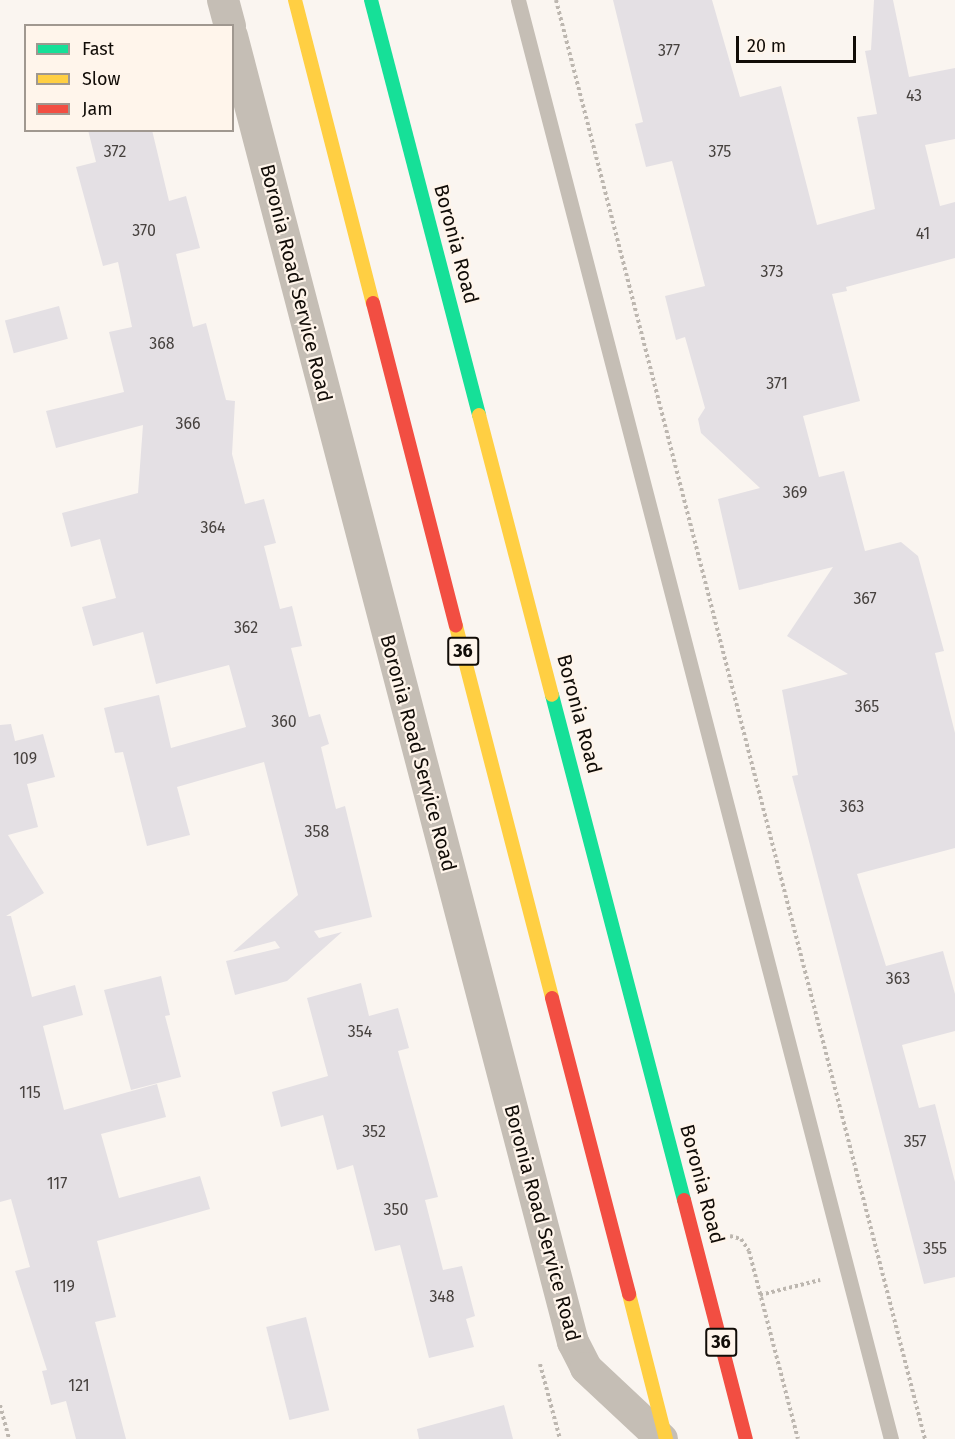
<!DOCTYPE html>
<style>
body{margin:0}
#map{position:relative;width:955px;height:1439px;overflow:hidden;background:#faf5f0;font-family:"Fira Sans",sans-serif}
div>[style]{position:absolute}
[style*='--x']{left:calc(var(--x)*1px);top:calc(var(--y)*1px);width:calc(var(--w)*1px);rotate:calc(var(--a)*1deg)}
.building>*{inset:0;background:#e4e0e4;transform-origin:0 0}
.path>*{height:4px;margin-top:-2px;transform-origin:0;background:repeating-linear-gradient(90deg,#bdb7b0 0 3px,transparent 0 6px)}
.lane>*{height:15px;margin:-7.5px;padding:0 7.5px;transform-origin:7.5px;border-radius:7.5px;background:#c5beb5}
.street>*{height:32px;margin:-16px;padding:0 16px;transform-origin:16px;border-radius:16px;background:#c5beb5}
.fast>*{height:14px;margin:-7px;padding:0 7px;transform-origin:7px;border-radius:7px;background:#16e098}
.slow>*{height:14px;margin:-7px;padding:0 7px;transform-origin:7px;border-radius:7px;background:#ffcf43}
.jam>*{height:14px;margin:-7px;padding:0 7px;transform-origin:7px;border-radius:7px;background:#f24e42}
span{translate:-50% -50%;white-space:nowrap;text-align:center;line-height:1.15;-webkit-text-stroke:4.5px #fff5eb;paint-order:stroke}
.number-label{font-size:16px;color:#47423f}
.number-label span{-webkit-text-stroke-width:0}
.shield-label span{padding:2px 4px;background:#fff5eb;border:2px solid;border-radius:4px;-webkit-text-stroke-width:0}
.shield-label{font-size:18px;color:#110c07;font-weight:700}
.street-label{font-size:20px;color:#110c07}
.legend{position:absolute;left:24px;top:24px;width:210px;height:108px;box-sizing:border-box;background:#fff5eb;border:2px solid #a09890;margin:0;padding:8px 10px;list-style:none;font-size:18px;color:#110c07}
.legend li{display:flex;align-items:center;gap:12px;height:30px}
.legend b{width:30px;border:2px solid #a09890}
.scale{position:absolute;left:736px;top:36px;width:120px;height:27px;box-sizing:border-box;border:3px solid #110c07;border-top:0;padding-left:8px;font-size:18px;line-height:21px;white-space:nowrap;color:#110c07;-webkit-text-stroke:4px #fff5eb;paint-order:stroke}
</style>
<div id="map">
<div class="building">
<i style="clip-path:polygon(613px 0,712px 0,740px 97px,781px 86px,817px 225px,875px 209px,857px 117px,877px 114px,865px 51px,871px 50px,874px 0,893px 0,909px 77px,955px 68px,955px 139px,925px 145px,940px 206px,955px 202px,955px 258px,846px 287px,847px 291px,832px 294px,860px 401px,803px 416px,819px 477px,844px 471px,865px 551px,901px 542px,918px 556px,944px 651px,935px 653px,955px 733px,955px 848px,857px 874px,886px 966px,943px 951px,955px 994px,955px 1031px,902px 1045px,919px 1108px,935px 1104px,955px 1182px,955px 1277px,924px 1284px,792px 776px,798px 775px,782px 690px,848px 674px,787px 636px,833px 567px,739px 590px,718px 499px,760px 488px,701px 433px,698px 419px,705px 408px,685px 337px,676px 340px,665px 296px,705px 286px,672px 161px,646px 167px,635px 124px,643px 122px)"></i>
<i style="clip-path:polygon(88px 130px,152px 130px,169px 201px,186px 196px,200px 248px,176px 254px,193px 327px,206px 323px,226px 400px,235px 401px,232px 454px,245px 504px,264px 499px,276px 543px,264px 546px,280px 609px,292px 606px,302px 646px,291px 648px,309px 717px,320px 714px,329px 744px,321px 747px,336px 809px,345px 806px,372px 917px,314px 931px,319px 938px,342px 932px,287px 981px,235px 995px,226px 961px,280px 948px,275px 941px,233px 952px,298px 895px,264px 762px,177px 787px,190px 835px,147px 846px,123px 752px,115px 753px,104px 708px,159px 695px,171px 748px,246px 727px,229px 665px,156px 684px,143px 632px,93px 646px,82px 607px,116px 598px,100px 539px,71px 547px,62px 513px,138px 493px,143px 425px,56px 448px,46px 411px,124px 392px,109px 332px,132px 327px,118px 262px,103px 266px,76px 167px,96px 162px)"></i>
<i style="left:59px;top:306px;width:34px;height:56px;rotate:75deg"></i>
<i style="clip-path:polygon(11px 724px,15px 741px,43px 734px,55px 777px,27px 784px,38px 827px,8px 835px,44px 893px,6px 916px,11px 916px,32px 997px,75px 985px,83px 1015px,43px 1026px,64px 1110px,157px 1084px,166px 1117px,101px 1134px,119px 1198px,200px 1176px,210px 1209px,97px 1241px,116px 1317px,95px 1322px,126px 1439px,76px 1439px,66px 1401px,51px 1405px,42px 1371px,47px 1370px,15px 1271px,30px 1267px,11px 1199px,0 1202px,0 725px)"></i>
<i style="clip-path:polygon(161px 976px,170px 1015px,165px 1016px,181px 1077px,131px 1090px,104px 990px)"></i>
<i style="clip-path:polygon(361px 983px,369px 1016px,398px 1008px,409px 1048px,398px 1051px,438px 1197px,425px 1200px,443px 1270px,462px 1266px,475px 1316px,466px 1319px,474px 1347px,429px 1358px,400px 1245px,375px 1251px,353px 1165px,337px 1170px,323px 1115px,281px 1127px,272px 1092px,328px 1076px,307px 998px)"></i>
<i style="left:306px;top:1317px;width:96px;height:41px;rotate:76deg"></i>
<i style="clip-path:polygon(504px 1405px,513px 1439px,419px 1439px,417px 1429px)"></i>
</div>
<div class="path">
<i style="--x:556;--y:0;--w:1486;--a:75.62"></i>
<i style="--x:730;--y:1236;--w:11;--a:15"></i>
<i style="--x:741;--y:1239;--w:14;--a:56"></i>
<i style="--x:749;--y:1251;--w:194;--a:75.4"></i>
<i style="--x:760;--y:1295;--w:62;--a:-14"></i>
<i style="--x:540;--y:1364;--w:78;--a:75.1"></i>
<i style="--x:0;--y:1405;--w:35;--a:75"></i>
</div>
<div class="lane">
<i style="--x:518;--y:0;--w:1487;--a:75.47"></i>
</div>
<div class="street">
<i style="--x:223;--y:0;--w:27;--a:75"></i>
<i style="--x:232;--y:36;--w:1350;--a:75.37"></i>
<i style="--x:573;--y:1342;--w:29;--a:63"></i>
<i style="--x:586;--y:1368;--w:104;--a:43.1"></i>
</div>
<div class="fast">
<i style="--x:371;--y:0;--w:429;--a:75.4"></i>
<i style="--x:552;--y:695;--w:522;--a:75.35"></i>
</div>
<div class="slow">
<i style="--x:295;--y:0;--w:313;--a:75.6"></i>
<i style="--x:479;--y:415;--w:289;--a:75.4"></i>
<i style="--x:456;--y:626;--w:384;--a:75.5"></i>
<i style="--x:629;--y:1294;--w:150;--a:75.7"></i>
</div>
<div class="jam">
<i style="--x:373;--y:303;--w:333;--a:75.6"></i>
<i style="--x:552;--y:998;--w:306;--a:75.4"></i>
<i style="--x:684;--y:1200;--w:247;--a:75.5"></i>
</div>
<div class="number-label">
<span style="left:669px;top:51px">377</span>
<span style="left:914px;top:96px">43</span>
<span style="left:115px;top:152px">372</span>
<span style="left:720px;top:152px">375</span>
<span style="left:144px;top:231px">370</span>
<span style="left:923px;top:234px">41</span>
<span style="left:772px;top:272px">373</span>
<span style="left:162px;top:344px">368</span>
<span style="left:777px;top:384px">371</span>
<span style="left:188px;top:424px">366</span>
<span style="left:795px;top:493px">369</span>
<span style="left:213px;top:528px">364</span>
<span style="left:865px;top:599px">367</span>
<span style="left:246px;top:628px">362</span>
<span style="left:867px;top:707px">365</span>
<span style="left:284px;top:722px">360</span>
<span style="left:25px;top:759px">109</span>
<span style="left:852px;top:807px">363</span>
<span style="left:317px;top:832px">358</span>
<span style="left:898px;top:979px">363</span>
<span style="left:360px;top:1032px">354</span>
<span style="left:30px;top:1093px">115</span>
<span style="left:374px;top:1132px">352</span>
<span style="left:915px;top:1142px">357</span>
<span style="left:57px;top:1184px">117</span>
<span style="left:396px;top:1210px">350</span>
<span style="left:935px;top:1249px">355</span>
<span style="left:64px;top:1287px">119</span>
<span style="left:442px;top:1297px">348</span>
<span style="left:79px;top:1386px">121</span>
</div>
<div class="shield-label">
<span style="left:463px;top:651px">36</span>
<span style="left:721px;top:1342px">36</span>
</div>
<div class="street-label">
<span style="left:456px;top:244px;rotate:75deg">Boronia Road</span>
<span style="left:296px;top:283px;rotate:76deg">Boronia Road Service Road</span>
<span style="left:579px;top:714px;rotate:75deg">Boronia Road</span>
<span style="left:418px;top:753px;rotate:75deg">Boronia Road Service Road</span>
<span style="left:702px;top:1184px;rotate:75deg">Boronia Road</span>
<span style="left:542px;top:1223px;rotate:75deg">Boronia Road Service Road</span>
</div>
<ul class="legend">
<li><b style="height:8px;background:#16e098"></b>Fast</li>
<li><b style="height:8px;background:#ffcf43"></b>Slow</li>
<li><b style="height:8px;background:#f24e42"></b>Jam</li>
</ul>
<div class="scale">20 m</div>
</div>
